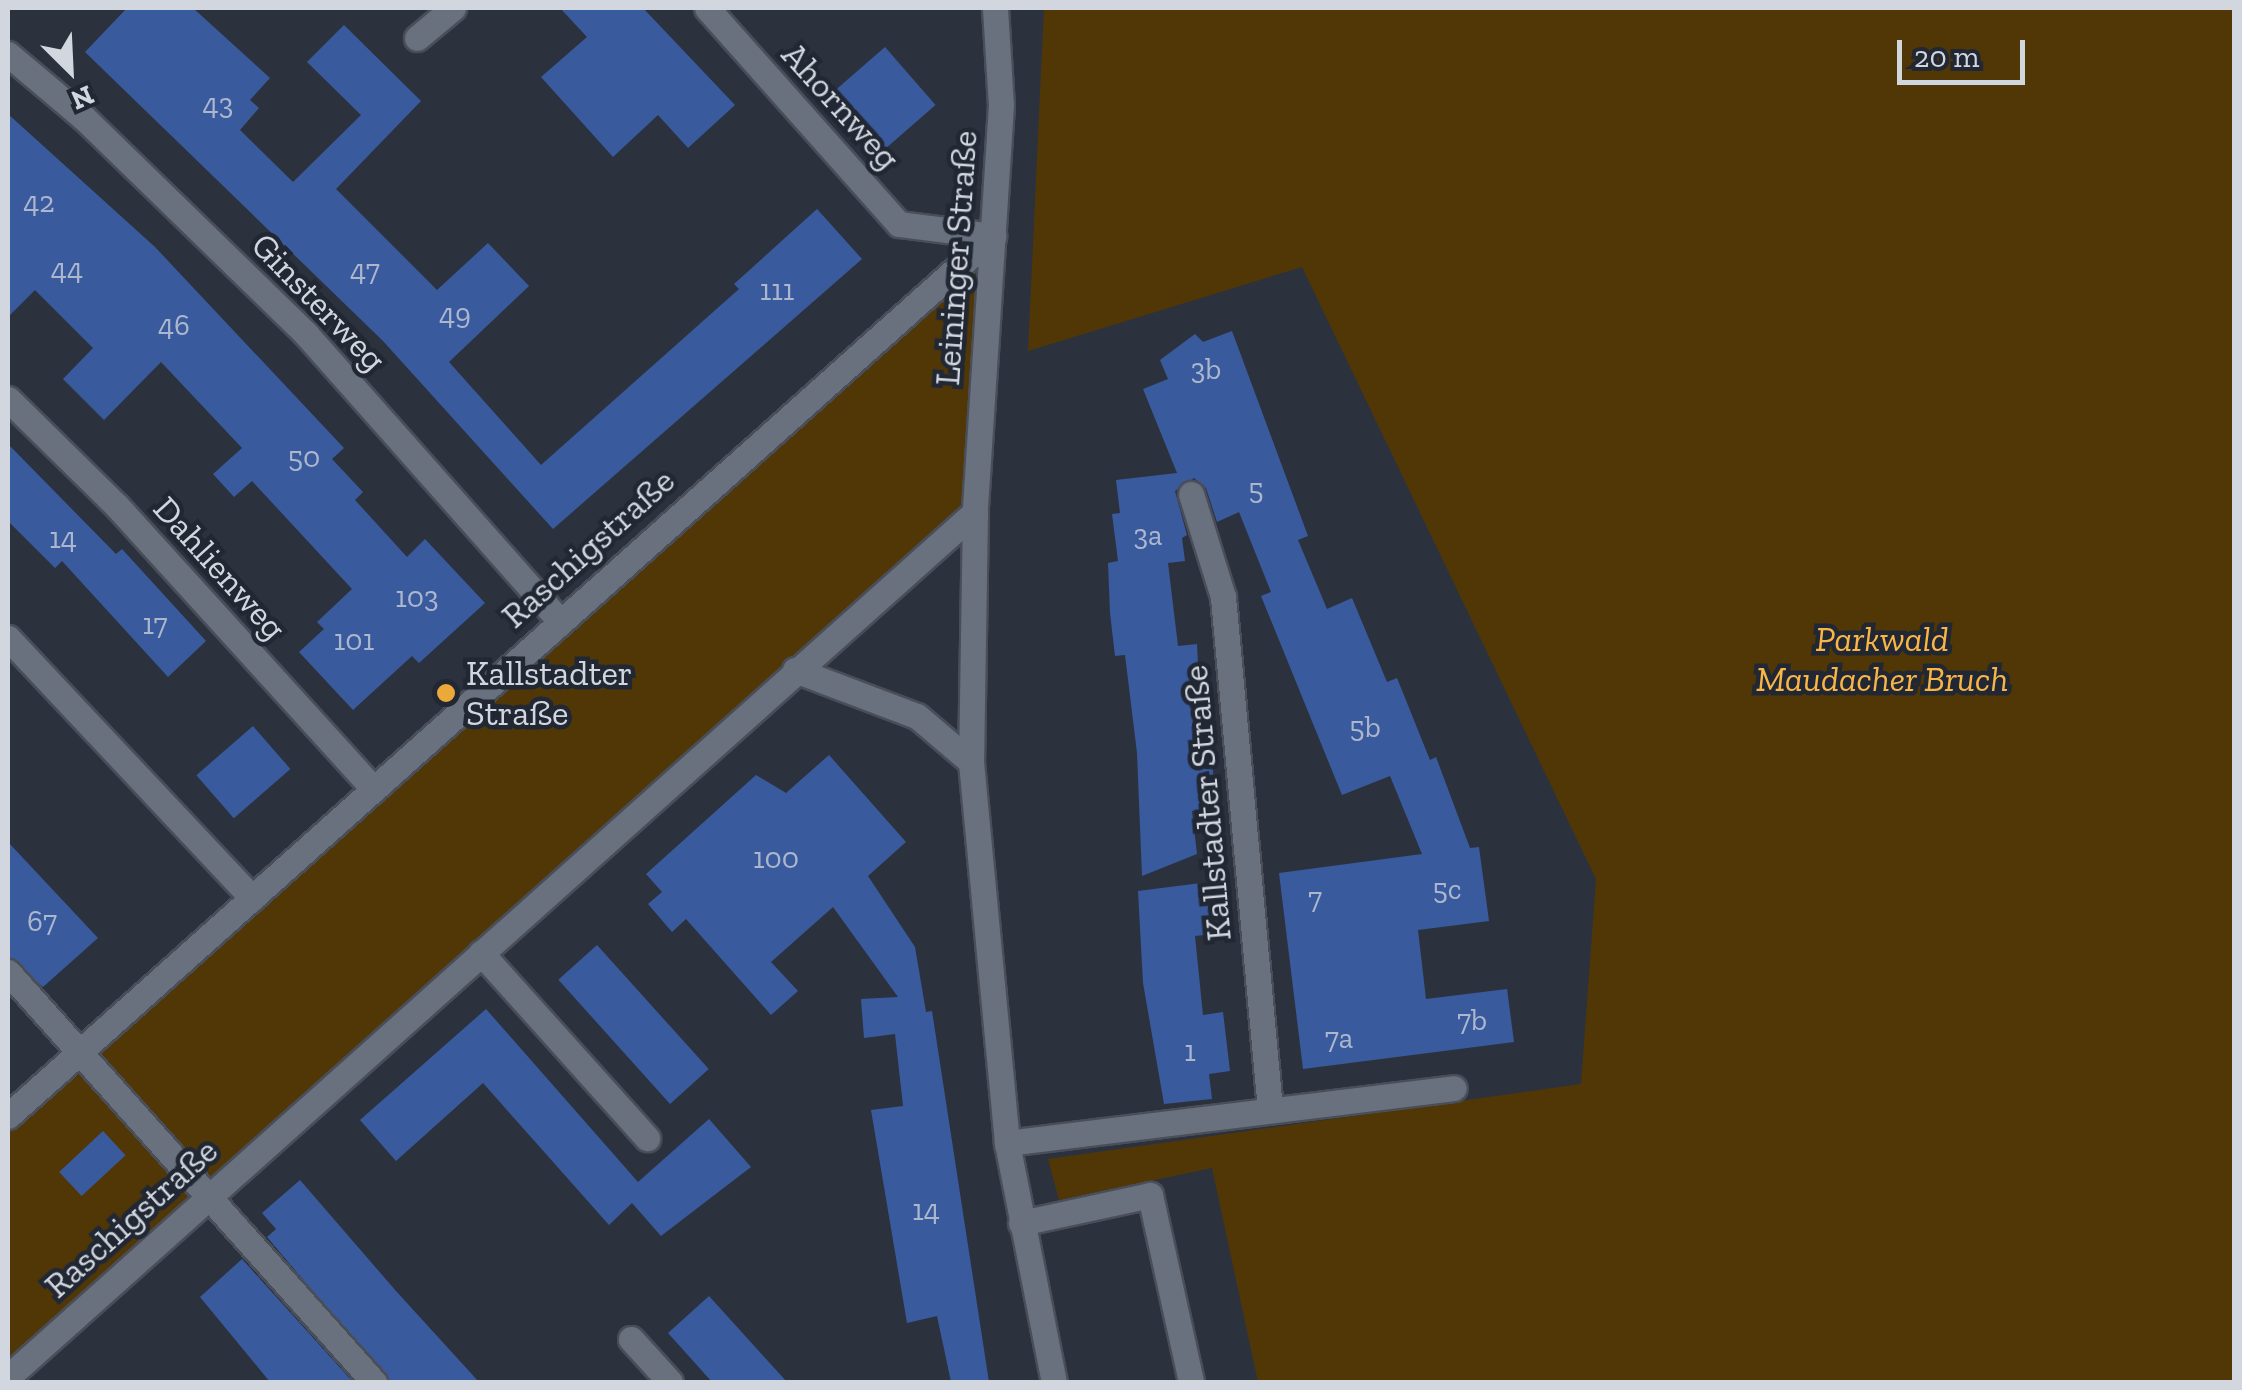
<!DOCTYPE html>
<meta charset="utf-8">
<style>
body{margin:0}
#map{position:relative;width:2242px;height:1390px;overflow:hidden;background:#2b323e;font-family:"Zilla Slab",serif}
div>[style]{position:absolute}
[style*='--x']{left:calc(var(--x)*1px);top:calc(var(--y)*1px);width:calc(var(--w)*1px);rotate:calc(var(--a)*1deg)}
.green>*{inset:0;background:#513706}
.building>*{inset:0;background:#3a5a9e;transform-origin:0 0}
.roads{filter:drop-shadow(2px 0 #494e59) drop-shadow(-2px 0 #494e59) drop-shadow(0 2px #494e59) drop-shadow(0 -2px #494e59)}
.minor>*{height:25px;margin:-12.5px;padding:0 12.5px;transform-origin:12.5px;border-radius:12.5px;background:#69717f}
.dots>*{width:28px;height:28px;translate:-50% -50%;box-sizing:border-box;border:5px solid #212834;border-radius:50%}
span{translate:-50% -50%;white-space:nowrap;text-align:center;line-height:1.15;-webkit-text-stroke:9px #212834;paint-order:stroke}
.number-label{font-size:30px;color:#acb7ce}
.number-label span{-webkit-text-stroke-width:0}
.street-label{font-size:35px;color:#d2d6de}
.park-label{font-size:35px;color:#f9b646;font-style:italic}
.poi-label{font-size:35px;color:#d2d6de}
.left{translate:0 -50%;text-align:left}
.frame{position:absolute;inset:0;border:10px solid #d2d6de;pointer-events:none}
.north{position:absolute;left:20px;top:20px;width:100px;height:100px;-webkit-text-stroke:8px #212834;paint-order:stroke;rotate:156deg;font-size:28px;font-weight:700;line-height:40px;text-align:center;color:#d2d6de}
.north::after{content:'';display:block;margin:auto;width:35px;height:45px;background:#d2d6de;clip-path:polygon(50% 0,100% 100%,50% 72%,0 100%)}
.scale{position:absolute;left:1897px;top:40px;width:128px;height:45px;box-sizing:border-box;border:5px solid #d2d6de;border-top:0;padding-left:12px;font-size:30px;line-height:35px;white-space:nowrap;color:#d2d6de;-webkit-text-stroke:8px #212834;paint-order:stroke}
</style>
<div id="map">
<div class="green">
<i style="clip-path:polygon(1044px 8px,2234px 8px,2234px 1382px,1258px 1382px,1212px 1168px,1059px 1200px,1048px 1159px,1581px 1084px,1596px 879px,1302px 267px,1028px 351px)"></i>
<i style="clip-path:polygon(993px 236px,975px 512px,8px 1377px,8px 1116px)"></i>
</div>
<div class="building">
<i style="clip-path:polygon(127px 8px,193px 8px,270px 78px,250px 100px,259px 108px,240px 130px,293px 182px,361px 115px,307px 62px,344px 25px,421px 101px,336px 189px,437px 290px,488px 243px,529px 286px,449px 362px,541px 465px,739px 289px,734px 284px,817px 209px,862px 259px,553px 529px,383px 341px,85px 52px)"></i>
<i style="clip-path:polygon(560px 8px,643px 8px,735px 105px,688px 148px,658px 115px,613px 157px,541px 77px,587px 37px)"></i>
<i style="left:885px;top:47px;width:77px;height:75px;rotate:49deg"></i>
<i style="clip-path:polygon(8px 114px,155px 247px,344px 448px,332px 459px,363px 492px,355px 500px,407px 557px,425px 539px,485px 603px,419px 663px,412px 656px,353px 710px,299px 652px,324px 629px,317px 622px,352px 589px,252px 481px,234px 497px,213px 474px,242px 448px,161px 362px,104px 420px,63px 379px,93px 348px,35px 290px,8px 317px)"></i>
<i style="clip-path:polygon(1232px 331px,1308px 536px,1298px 540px,1327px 609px,1352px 598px,1387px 682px,1397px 678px,1430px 760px,1436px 757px,1470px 848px,1479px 847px,1489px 921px,1418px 930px,1426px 999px,1507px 989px,1514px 1042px,1303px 1069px,1279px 873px,1422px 854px,1390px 776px,1342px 795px,1261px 596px,1271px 592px,1239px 512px,1217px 522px,1206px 488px,1194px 478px,1175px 491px,1187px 535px,1182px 538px,1185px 561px,1168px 563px,1178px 646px,1197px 644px,1203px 764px,1212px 763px,1217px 808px,1192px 811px,1197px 854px,1142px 876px,1137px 753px,1125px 655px,1115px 656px,1110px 613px,1108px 563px,1118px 561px,1112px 514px,1120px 513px,1116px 480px,1177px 473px,1143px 389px,1168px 379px,1160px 360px,1195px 334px,1203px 342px)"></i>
<i style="clip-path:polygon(8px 444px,116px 554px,122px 549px,206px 641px,168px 677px,62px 561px,55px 568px,8px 521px)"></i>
<i style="left:253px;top:726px;width:57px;height:75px;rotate:49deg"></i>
<i style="clip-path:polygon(829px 755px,906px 842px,868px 876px,915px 947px,926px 1012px,932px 1011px,989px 1382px,951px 1382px,937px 1316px,907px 1323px,871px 1110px,903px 1106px,895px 1034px,864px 1038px,861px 999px,898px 997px,833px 907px,771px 962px,798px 991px,771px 1015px,686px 919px,672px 932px,648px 904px,662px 892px,646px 874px,756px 775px,786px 793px)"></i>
<i style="clip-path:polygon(8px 842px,98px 938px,43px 987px,8px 956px)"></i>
<i style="clip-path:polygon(1201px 883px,1208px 890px,1213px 934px,1195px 936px,1203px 1015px,1223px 1012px,1230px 1071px,1209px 1074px,1212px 1099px,1164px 1104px,1143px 983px,1138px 891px)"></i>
<i style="left:597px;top:945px;width:167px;height:52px;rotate:48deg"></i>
<i style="clip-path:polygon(486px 1009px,638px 1182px,709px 1119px,751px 1167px,661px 1236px,632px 1203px,609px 1225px,483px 1083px,396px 1161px,360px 1120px)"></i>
<i style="left:103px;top:1131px;width:33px;height:60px;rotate:47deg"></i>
<i style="clip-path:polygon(300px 1180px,396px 1291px,479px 1382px,390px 1382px,267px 1237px,276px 1229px,262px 1213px)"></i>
<i style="clip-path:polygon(242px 1259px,353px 1382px,270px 1382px,200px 1297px)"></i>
<i style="clip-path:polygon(709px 1296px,787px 1382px,712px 1382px,668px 1333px)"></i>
</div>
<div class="roads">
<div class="minor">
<i style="--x:707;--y:8;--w:289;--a:48.4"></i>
<i style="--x:899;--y:224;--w:95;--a:7.3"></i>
<i style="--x:995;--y:8;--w:97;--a:86.5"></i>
<i style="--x:1001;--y:105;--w:408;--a:93.7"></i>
<i style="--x:975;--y:512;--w:250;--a:90.9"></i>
<i style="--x:971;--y:762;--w:383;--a:84.6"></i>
<i style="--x:1007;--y:1143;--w:244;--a:78.9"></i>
<i style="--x:417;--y:38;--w:47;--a:-39.8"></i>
<i style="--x:8;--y:54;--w:99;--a:40.1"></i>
<i style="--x:84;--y:118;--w:310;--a:44.2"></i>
<i style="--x:306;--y:334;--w:382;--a:48.5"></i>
<i style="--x:8;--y:399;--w:151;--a:44.5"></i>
<i style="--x:116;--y:505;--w:384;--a:47.8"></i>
<i style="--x:1191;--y:494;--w:108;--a:72.7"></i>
<i style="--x:1223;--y:597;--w:514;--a:84.76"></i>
<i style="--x:8;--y:638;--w:357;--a:46.8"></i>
<i style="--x:795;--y:670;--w:130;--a:20.7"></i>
<i style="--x:917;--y:716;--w:71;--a:40.4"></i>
<i style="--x:481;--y:953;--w:249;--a:48.1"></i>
<i style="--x:8;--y:972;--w:550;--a:48.25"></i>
<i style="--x:8;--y:1116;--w:1321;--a:-41.78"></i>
<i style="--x:1007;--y:1143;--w:450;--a:-7"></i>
<i style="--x:1021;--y:1223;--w:132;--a:-12.2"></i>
<i style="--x:1150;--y:1195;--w:191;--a:77.6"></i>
<i style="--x:631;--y:1339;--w:58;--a:47.8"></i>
<i style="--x:8;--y:1377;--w:1297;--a:-41.81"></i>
</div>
</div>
<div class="dots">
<i style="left:446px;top:693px;background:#eba939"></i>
</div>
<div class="number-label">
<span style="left:218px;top:104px">43</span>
<span style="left:39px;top:202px">42</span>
<span style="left:67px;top:269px">44</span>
<span style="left:365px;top:270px">47</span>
<span style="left:777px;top:290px">111</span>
<span style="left:455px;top:314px">49</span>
<span style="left:174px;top:325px">46</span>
<span style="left:1206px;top:369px">3b</span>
<span style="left:304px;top:457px">50</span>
<span style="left:1256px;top:489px">5</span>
<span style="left:1148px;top:535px">3a</span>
<span style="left:63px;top:538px">14</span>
<span style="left:417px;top:597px">103</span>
<span style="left:155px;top:624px">17</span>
<span style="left:354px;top:640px">101</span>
<span style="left:1365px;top:727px">5b</span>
<span style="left:776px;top:858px">100</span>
<span style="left:1447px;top:889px">5c</span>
<span style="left:1315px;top:898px">7</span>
<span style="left:42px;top:921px">67</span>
<span style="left:1472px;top:1020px">7b</span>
<span style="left:1339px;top:1038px">7a</span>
<span style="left:1190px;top:1051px">1</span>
<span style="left:926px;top:1210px">14</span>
</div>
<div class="street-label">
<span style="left:841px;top:106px;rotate:48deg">Ahornweg</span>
<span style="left:956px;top:258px;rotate:-86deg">Leininger Straße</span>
<span style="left:319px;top:302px;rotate:46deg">Ginsterweg</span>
<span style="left:588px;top:548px;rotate:-42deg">Raschigstraße</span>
<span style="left:220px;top:568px;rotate:48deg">Dahlienweg</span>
<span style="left:1207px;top:803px;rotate:-95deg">Kallstadter Straße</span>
<span style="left:131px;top:1218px;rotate:-42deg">Raschigstraße</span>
</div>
<div class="park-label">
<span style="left:1882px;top:659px">Parkwald<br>Maudacher Bruch</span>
</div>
<div class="poi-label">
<span class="left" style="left:466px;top:693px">Kallstadter<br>Straße</span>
</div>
<div class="frame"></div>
<div class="north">N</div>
<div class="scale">20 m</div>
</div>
